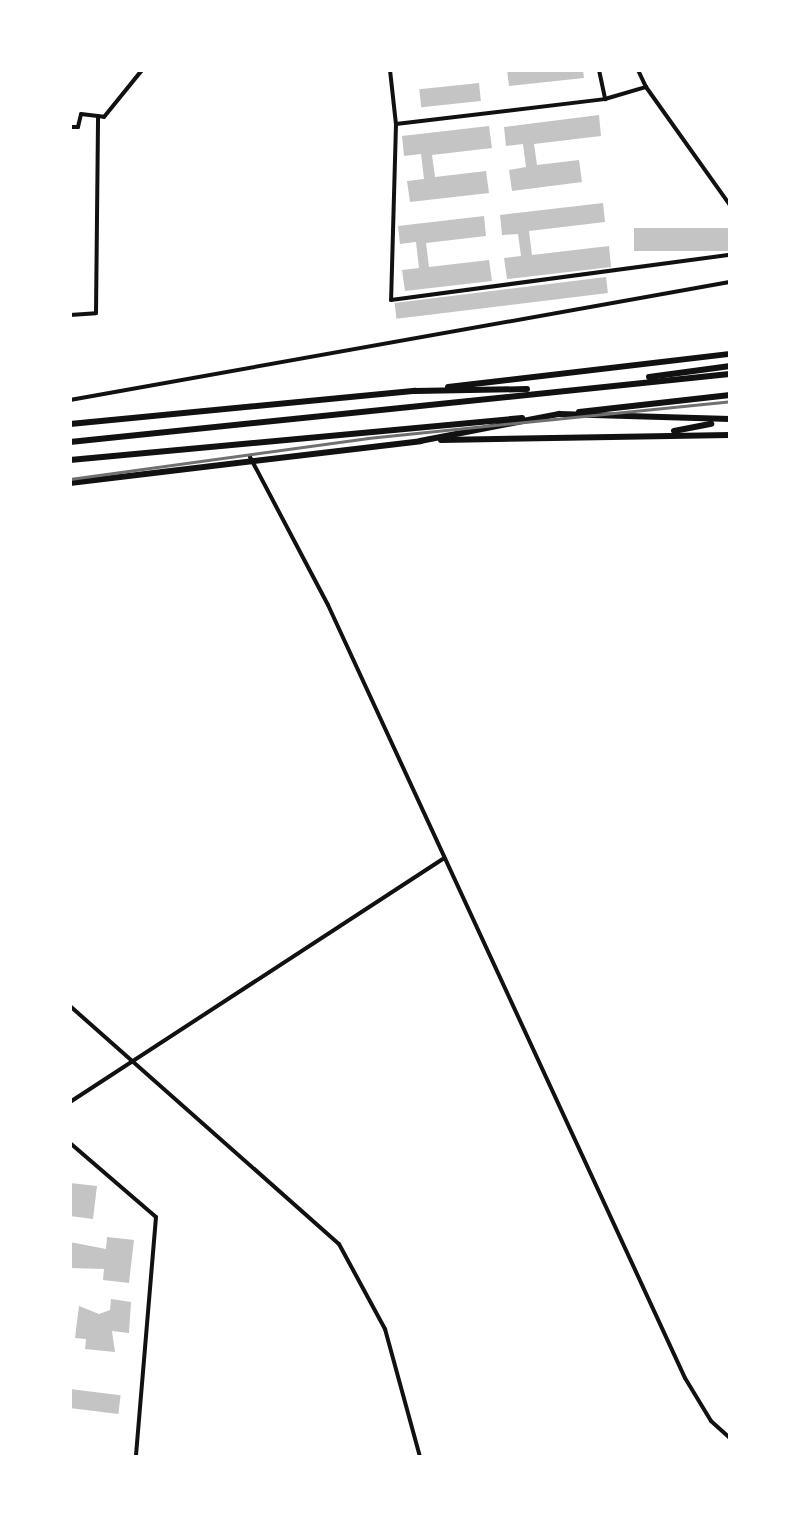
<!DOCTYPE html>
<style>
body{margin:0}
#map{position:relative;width:800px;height:1527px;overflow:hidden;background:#fff;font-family:Quicksand,sans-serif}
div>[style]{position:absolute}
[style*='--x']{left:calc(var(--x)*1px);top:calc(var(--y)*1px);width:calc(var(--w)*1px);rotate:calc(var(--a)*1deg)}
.building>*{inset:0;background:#c4c4c4;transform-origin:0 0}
.minor>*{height:4px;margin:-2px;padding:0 2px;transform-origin:2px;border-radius:2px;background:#111}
.tertiary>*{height:4px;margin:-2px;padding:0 2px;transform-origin:2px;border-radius:2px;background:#111}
.trunk>*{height:6px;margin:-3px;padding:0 3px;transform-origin:3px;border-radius:3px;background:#111}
.tram>*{height:2.5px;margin:-1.25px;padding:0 1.25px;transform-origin:1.25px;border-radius:1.25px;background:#707070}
span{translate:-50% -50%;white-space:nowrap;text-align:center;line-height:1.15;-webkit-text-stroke:8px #fff;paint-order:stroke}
.frame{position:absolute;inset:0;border:72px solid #fff;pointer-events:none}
</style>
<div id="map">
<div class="building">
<i style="clip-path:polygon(507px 70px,583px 70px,584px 78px,509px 86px)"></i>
<i style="left:479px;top:83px;width:18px;height:60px;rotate:84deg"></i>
<i style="clip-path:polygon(599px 115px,601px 136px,534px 144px,537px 165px,579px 160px,582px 182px,512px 191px,509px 170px,526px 167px,523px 144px,506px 146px,504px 127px)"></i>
<i style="clip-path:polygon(489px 126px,492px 148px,432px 155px,435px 177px,486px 171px,489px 193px,410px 202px,407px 181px,424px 179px,421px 154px,404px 156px,402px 136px)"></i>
<i style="clip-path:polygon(603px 203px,605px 222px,529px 231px,532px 255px,609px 246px,611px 267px,507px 279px,504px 258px,521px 256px,518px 234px,502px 235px,500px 215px)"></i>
<i style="clip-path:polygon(484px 216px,486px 236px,426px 243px,429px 267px,489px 260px,492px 281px,405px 291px,402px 270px,419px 268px,416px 242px,400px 244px,398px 226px)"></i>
<i style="left:730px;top:228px;width:23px;height:96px;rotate:90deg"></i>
<i style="left:606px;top:277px;width:16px;height:213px;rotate:83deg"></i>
<i style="clip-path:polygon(70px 1183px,97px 1186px,93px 1219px,70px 1216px)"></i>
<i style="clip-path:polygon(107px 1237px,134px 1240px,129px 1283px,103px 1280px,104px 1269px,70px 1268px,70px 1242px,106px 1249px)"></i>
<i style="clip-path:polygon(111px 1299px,131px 1302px,129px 1333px,112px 1331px,115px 1352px,85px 1349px,86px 1339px,75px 1338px,79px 1306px,99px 1314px,110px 1310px)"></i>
<i style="left:70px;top:1389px;width:51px;height:19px;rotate:7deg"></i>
</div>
<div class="minor">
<i style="--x:390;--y:70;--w:54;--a:83.7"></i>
<i style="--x:396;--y:124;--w:210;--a:-6.8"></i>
<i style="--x:605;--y:99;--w:43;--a:-16.3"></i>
<i style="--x:646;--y:87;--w:145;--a:54.6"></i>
<i style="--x:599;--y:70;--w:30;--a:78"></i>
<i style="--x:638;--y:70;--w:19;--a:65"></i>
<i style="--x:396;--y:124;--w:176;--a:91.6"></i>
<i style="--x:391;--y:300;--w:342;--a:-7.6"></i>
<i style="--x:70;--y:127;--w:8;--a:0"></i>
<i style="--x:78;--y:127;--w:13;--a:-77"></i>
<i style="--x:81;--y:114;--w:23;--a:7"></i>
<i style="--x:104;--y:117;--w:60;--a:-51"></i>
<i style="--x:70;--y:315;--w:26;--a:-4"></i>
<i style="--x:96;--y:313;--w:197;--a:-89.4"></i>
<i style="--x:70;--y:400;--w:670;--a:-10.14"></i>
<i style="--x:250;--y:457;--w:167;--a:62.2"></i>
<i style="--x:328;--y:605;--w:851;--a:65.21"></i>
<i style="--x:685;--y:1378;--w:50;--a:58.8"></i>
<i style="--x:711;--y:1421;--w:25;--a:42"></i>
<i style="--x:70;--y:1102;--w:445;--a:-33.1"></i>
<i style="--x:70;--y:1143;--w:113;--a:40.7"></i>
<i style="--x:156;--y:1217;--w:241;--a:94.8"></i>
</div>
<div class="tertiary">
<i style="--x:70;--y:1006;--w:359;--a:41.5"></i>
<i style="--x:339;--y:1244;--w:97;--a:61.6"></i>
<i style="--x:385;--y:1329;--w:133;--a:74.7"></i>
</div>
<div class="trunk">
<i style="--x:649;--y:377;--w:82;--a:-7.7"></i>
<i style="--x:448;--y:387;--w:284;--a:-6.7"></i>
<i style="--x:579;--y:412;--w:152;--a:-6.4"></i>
<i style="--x:70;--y:424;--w:347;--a:-5.5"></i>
<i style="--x:415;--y:391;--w:112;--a:-1"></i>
<i style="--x:674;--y:431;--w:38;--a:-11"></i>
<i style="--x:441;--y:440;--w:289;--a:-1"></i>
<i style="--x:70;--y:442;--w:663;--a:-5.88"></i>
<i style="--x:70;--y:460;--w:454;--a:-5.3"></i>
<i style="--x:70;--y:483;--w:353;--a:-6.8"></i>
<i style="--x:420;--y:441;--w:142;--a:-11"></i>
<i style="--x:559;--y:414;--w:171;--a:1.7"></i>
</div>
<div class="tram">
<i style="--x:70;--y:479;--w:301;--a:-7.8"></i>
<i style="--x:368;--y:438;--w:364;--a:-5.8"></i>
</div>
<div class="frame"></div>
</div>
